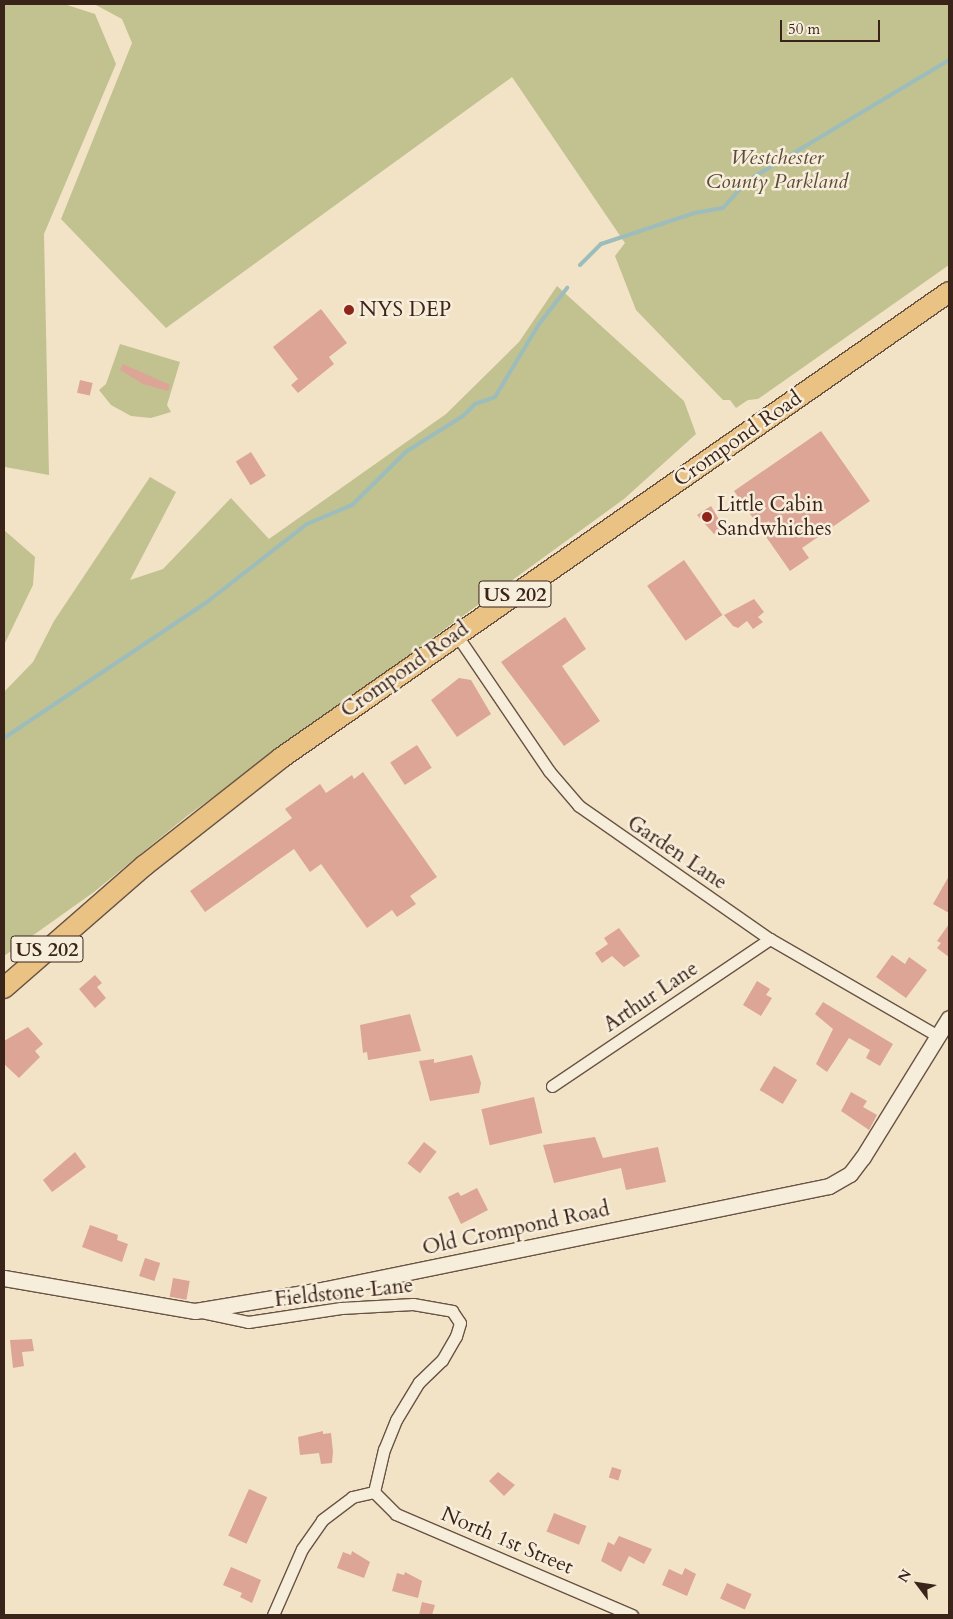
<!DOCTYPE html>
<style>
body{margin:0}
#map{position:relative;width:953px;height:1619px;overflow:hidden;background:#f2e3c7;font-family:Cardo,serif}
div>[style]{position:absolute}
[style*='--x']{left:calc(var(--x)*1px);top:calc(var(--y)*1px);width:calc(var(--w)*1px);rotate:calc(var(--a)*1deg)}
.green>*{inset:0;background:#c2c190}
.stream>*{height:4px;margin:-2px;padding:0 2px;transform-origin:2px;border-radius:2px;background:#9cbdbb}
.building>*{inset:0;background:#dca596;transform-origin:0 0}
.roads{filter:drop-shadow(1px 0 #685344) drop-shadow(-1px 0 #685344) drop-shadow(0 1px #685344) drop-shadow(0 -1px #685344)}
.street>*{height:11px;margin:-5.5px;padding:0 5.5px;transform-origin:5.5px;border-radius:5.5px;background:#f7eddb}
.secondary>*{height:15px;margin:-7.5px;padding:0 7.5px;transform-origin:7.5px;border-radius:7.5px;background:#f7eddb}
.highway>*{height:20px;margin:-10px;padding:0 10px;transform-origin:10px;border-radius:10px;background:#e9c284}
.dots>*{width:14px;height:14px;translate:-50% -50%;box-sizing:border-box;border:2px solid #f7eddb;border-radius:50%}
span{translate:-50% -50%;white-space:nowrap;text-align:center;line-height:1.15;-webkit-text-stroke:5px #f7eddb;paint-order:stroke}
.shield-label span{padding:1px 4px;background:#f7eddb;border:1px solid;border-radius:4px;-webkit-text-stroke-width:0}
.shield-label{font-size:20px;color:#3a2319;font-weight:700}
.park-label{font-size:21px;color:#5c4a37;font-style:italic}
.poi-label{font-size:21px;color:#3a2319}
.left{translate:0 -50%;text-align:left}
.street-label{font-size:21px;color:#3a2319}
.frame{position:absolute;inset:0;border:5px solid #3a2319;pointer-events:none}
.north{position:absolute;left:893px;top:1559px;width:50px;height:50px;-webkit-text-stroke:4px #f7eddb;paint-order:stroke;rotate:301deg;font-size:14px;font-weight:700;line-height:20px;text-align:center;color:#3a2319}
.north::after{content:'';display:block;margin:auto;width:18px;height:22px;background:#3a2319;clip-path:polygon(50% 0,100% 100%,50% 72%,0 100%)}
.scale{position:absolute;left:780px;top:20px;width:100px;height:22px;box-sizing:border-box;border:2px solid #3a2319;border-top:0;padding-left:6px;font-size:15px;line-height:18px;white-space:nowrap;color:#3a2319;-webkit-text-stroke:4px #f7eddb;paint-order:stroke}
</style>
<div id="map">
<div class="green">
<i style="clip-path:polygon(4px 4px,64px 4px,95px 14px,116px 64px,44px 234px,49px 475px,5px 467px)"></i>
<i style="clip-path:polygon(94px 4px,949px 4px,949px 265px,758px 399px,748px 400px,736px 408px,730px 400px,723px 400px,636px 310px,615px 256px,625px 243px,512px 77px,166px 328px,61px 219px,132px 43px,122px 19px)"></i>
<i style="clip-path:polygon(557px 286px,684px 401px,696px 434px,624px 499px,187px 816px,94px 892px,4px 956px,4px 692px,33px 662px,54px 621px,150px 477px,176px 492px,130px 580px,163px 569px,231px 498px,269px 539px,446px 414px,519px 342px)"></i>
<i style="clip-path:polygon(120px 344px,180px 362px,167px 405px,171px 412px,151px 418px,131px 416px,111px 405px,99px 390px,106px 384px)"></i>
<i style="clip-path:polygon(4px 530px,35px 557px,33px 585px,4px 645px)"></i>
</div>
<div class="stream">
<i style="--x:580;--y:265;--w:30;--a:-45"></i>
<i style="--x:601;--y:244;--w:98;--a:-18.4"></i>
<i style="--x:694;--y:213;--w:29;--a:-10"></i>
<i style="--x:723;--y:208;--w:36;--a:-48"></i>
<i style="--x:747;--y:181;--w:235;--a:-30.9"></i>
<i style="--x:4;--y:738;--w:244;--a:-33.8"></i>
<i style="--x:207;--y:602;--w:127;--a:-38"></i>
<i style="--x:307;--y:524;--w:49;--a:-22.9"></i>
<i style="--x:352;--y:505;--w:77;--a:-44.5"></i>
<i style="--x:407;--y:451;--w:66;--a:-32"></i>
<i style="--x:463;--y:416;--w:17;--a:-45"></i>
<i style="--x:475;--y:404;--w:21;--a:-19"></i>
<i style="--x:495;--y:397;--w:85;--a:-58.9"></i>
<i style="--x:539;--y:324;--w:46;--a:-52.1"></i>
</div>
<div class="building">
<i style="clip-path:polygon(321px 309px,347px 343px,329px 357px,334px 364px,298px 393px,291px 385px,298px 379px,273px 347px)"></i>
<i style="clip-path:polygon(123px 364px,170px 385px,168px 391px,143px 384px,120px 370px)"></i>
<i style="left:80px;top:380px;width:13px;height:13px;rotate:13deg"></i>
<i style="clip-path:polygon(821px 431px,870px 501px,802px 548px,809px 558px,790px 571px,734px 491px)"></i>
<i style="left:251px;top:452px;width:28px;height:18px;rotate:58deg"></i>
<i style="clip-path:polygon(711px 506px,724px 528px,714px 534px,697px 515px)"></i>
<i style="left:684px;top:560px;width:67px;height:45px;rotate:55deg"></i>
<i style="clip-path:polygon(754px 599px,764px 612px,758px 617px,763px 622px,753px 629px,747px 621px,738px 628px,733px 626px,724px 615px)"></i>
<i style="clip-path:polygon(565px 617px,586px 649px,562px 666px,600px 721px,564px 746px,501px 662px)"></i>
<i style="clip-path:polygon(459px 678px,471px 680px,491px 714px,457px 737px,431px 700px)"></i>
<i style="left:417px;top:745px;width:27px;height:32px;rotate:57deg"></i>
<i style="clip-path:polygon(363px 772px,437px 877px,410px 896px,416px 904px,397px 917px,392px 910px,367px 928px,321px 864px,310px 872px,294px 849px,205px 912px,190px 891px,292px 818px,285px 809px,320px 784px,326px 793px,352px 775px,354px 779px)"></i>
<i style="clip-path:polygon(949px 876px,949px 913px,933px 904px)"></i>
<i style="clip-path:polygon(949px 924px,949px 957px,937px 948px,941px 943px,937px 941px)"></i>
<i style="clip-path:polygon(619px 928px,640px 956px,624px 967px,612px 956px,602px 963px,595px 953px,608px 944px,604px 938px)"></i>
<i style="clip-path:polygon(892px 955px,905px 964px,909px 957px,927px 970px,906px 998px,876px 977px)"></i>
<i style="clip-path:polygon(95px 975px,102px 983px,97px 987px,106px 998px,95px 1008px,79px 989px)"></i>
<i style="clip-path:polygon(757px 981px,770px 989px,766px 995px,772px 998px,761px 1016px,743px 1005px)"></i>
<i style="clip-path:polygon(823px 1002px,893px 1044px,880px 1066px,866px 1058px,870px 1050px,849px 1038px,827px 1072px,816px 1064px,833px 1029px,815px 1014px)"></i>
<i style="clip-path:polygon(410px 1014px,421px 1051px,368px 1060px,367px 1052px,363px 1053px,360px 1025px)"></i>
<i style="clip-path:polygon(28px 1027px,43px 1044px,35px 1051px,40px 1057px,19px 1078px,4px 1064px,4px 1041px)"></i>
<i style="clip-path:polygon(472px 1055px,481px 1083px,479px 1093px,430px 1101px,419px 1061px,434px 1059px,434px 1063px)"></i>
<i style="left:774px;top:1066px;width:27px;height:28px;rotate:31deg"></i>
<i style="clip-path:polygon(851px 1092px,867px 1101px,863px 1107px,877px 1115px,869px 1130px,841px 1111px)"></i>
<i style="left:534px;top:1097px;width:37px;height:54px;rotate:77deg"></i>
<i style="clip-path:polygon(595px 1137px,603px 1158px,658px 1147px,666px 1182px,626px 1190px,621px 1168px,554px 1183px,543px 1145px)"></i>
<i style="left:424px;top:1142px;width:16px;height:27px;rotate:38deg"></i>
<i style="clip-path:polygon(75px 1152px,86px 1167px,52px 1192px,43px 1180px)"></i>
<i style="clip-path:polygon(477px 1188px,488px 1210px,461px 1224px,448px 1197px,458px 1192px,461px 1196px)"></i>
<i style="clip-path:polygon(90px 1225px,118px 1235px,117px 1240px,128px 1244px,122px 1262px,82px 1247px)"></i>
<i style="left:145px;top:1258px;width:16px;height:19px;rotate:18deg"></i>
<i style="left:173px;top:1278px;width:17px;height:19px;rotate:10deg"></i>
<i style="clip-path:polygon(32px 1339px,34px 1351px,22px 1352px,24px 1366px,13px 1368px,10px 1340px)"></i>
<i style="clip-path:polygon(323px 1431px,323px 1434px,331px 1433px,333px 1452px,332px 1463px,321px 1464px,319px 1453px,300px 1455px,298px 1437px)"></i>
<i style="left:612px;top:1467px;width:10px;height:11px;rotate:17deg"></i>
<i style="clip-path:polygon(498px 1472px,515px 1485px,504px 1496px,489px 1481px)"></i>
<i style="left:249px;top:1489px;width:20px;height:51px;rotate:24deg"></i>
<i style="left:554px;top:1513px;width:35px;height:20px;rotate:22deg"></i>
<i style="clip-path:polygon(619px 1536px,652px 1549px,644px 1564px,629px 1556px,621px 1572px,601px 1561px,608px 1542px,614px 1545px)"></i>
<i style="clip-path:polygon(352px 1551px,370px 1562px,364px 1578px,337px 1568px,343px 1552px,351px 1555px)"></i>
<i style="clip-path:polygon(231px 1567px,261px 1580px,252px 1603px,240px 1597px,242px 1593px,223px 1585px)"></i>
<i style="clip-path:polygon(685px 1568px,696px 1574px,687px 1596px,662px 1585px,669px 1569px,682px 1575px)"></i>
<i style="clip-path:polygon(405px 1572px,422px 1581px,418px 1598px,392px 1591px,397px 1573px,404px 1575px)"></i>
<i style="left:727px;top:1583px;width:27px;height:17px;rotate:24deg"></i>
<i style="clip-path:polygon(422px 1602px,435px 1605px,432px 1615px,419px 1615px)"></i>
</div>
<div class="roads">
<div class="street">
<i style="--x:456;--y:634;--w:166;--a:55.8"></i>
<i style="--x:549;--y:771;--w:46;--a:49.4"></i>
<i style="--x:579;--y:806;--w:233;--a:34.9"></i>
<i style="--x:770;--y:939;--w:194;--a:30"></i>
<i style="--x:552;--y:1086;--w:263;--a:-34"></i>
<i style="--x:197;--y:1311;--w:52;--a:12.2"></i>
<i style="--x:248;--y:1322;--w:94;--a:-8.6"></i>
<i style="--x:341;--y:1308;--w:72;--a:-3.2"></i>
<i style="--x:413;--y:1304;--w:40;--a:10"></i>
<i style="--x:452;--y:1311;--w:14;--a:56"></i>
<i style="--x:460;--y:1323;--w:14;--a:107"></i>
<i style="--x:456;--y:1336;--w:28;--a:120"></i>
<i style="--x:442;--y:1360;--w:32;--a:136"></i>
<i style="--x:419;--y:1382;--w:44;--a:121.2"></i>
<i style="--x:396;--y:1420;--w:31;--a:112"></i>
<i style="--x:384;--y:1449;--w:44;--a:103.1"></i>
<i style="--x:374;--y:1492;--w:31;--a:45"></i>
<i style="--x:396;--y:1514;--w:257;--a:23.2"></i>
<i style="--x:273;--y:1615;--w:72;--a:-66.3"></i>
<i style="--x:302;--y:1549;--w:35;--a:-55"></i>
<i style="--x:322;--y:1520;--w:38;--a:-37"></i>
<i style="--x:352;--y:1497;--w:23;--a:-13"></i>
</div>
<div class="secondary">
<i style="--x:4;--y:1278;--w:194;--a:9.8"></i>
<i style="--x:195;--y:1311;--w:133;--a:-9.5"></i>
<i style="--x:326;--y:1289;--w:513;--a:-11.57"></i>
<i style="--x:829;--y:1186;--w:24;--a:-30"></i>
<i style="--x:850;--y:1174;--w:21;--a:-53"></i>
<i style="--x:863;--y:1157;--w:163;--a:-58.3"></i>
</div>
<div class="highway">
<i style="--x:4;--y:988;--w:186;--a:-41.1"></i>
<i style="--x:144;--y:866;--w:174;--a:-38.2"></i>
<i style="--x:281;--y:758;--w:814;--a:-34.9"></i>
</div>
</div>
<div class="dots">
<i style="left:349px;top:310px;background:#8f2418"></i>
<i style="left:707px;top:517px;background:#8f2418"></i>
</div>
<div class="shield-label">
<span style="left:515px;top:594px">US 202</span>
<span style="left:47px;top:949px">US 202</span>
</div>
<div class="park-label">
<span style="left:777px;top:170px">Westchester<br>County Parkland</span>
</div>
<div class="poi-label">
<span class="left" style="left:359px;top:310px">NYS DEP</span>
<span class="left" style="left:717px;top:517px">Little Cabin<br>Sandwhiches</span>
</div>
<div class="street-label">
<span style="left:738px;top:439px;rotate:-35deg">Crompond Road</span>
<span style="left:405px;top:670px;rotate:-35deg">Crompond Road</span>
<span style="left:677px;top:853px;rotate:34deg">Garden Lane</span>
<span style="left:651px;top:997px;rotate:-34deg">Arthur Lane</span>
<span style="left:516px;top:1229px;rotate:-12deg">Old Crompond Road</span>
<span style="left:344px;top:1293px;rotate:-6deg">Fieldstone Lane</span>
<span style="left:507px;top:1541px;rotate:23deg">North 1st Street</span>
</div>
<div class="frame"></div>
<div class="north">N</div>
<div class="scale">50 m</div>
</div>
